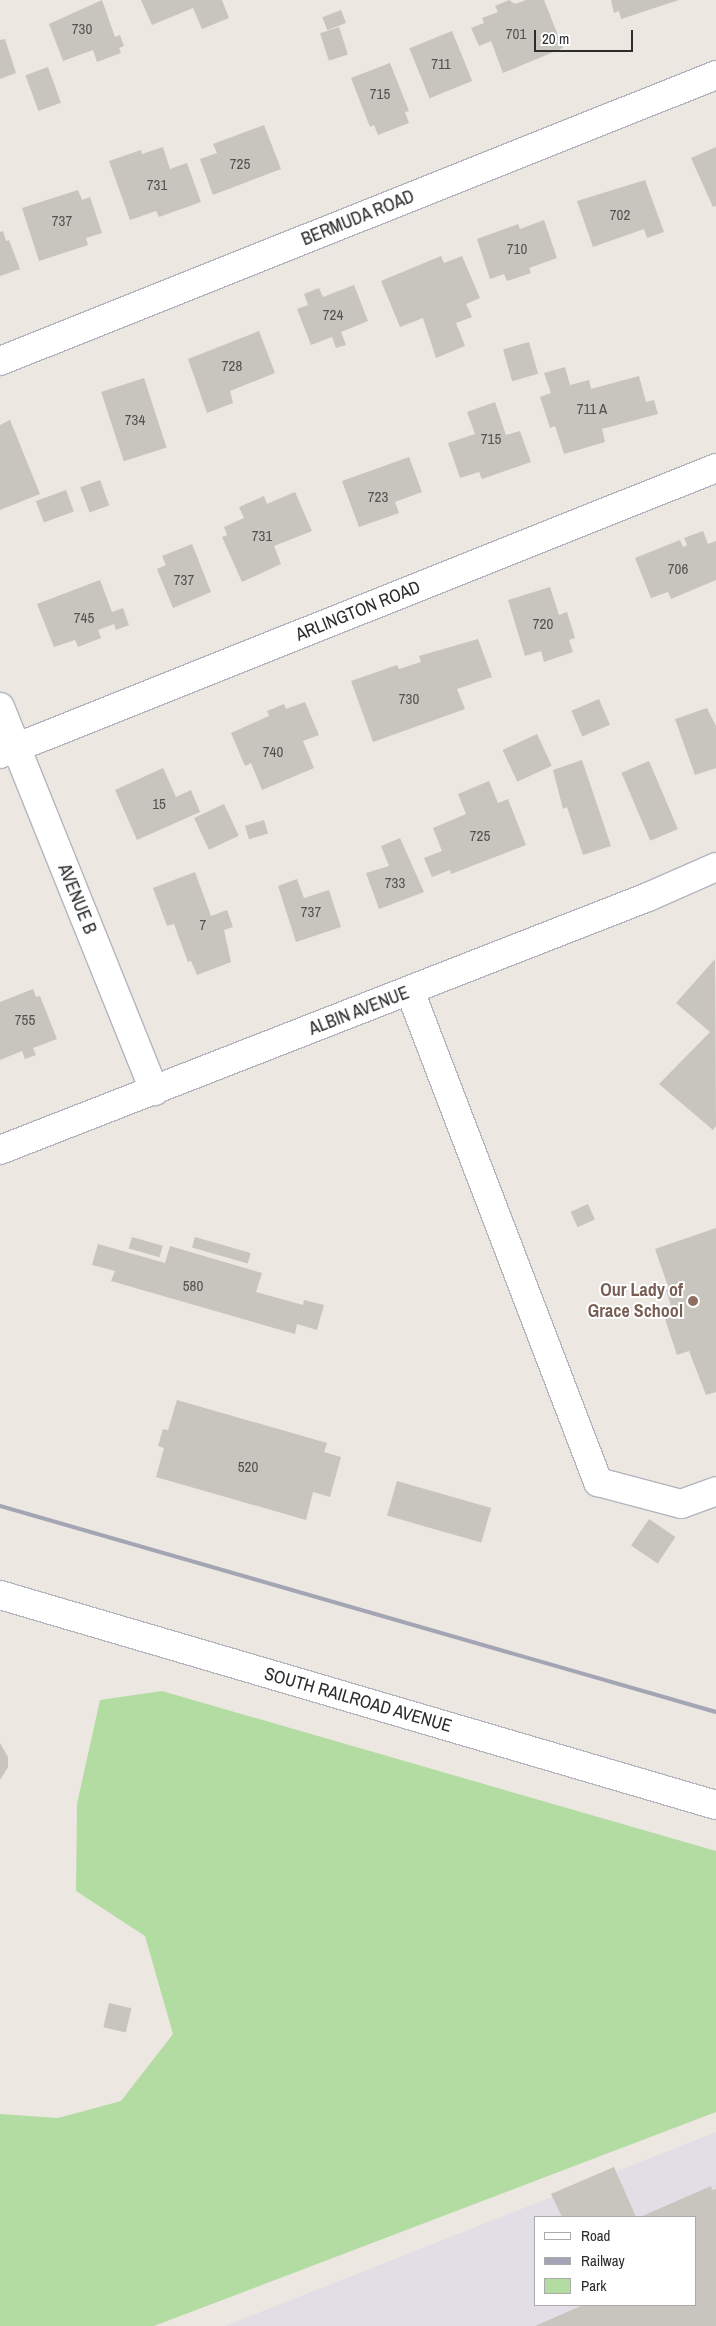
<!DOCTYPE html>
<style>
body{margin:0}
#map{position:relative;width:716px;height:2326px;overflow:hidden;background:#ece7e0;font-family:"Archivo Narrow",sans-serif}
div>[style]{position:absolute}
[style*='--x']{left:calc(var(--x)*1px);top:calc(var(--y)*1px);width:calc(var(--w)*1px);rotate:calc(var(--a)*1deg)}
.industrial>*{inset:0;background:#e1dfe5}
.green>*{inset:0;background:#b2dca2}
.building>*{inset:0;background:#c8c5be;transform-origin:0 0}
.roads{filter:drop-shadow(1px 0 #b3b4be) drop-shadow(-1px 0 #b3b4be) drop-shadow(0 1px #b3b4be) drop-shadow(0 -1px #b3b4be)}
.minor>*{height:28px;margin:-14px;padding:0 14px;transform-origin:14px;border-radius:14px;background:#fff}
.rail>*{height:4px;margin:-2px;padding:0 2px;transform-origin:2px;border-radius:2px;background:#a3a4b4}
.dots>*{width:14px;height:14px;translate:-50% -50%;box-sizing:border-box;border:2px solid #fff;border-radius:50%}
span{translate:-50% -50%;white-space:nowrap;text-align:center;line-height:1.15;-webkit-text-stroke:4px #fff;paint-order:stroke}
.number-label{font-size:15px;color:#535250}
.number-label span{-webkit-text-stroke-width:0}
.street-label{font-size:18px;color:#2c2c2c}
.education-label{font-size:18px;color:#785e54;font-weight:700}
.right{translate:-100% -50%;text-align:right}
.legend{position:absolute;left:534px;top:2216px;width:162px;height:90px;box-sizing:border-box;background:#fff;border:1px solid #ababab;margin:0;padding:6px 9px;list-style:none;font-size:15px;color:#2c2c2c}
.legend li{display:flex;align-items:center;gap:10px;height:25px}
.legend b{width:25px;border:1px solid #ababab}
.scale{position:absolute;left:534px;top:30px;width:99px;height:22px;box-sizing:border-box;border:2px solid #2c2c2c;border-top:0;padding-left:6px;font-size:15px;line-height:18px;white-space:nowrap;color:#2c2c2c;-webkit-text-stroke:4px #fff;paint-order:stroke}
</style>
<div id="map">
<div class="industrial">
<i style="clip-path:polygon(evenodd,716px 2132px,716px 2326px,225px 2326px,716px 2132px,535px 2217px,695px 2217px,695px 2305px,535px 2305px,535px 2217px)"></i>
</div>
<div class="green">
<i style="clip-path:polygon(162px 1691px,716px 1851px,716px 2112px,154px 2326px,0 2326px,0 2114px,58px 2118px,121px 2101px,173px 2034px,145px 1936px,76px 1891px,77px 1804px,100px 1700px)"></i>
</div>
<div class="building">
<i style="clip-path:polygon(102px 0,115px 37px,120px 35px,124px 46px,119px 48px,121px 53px,97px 62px,93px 50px,63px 61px,49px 24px)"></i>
<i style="clip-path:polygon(141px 0,222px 0,229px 18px,202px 29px,193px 8px,152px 25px)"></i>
<i style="clip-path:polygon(509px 0,515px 4px,526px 0,544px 0,563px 48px,503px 73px,491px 41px,479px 46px,471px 28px,484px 23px,482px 18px,498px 12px,495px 6px)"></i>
<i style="clip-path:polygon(611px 0,679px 0,621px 19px,619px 11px,614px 13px)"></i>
<i style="left:341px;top:10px;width:14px;height:20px;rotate:69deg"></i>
<i style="left:339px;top:27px;width:29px;height:20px;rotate:72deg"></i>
<i style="left:452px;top:31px;width:54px;height:46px;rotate:68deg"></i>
<i style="clip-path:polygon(5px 39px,16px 73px,0 79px,0 40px)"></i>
<i style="clip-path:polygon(390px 63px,409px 111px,405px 112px,409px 123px,378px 135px,374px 125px,370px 127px,351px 78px)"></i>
<i style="left:48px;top:67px;width:38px;height:24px;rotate:70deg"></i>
<i style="clip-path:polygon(264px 125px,281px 169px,213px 195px,200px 159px,217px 153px,213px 144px)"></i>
<i style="clip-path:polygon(163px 147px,170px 169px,187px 163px,201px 202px,159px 217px,156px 211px,130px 220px,109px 161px,141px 150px,142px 154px)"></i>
<i style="clip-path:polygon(716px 147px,716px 206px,713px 207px,691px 158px)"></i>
<i style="clip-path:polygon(645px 180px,664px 232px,647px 238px,644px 229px,593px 247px,577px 201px)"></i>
<i style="clip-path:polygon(78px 190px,82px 200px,90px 197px,102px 233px,86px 238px,88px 245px,39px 261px,22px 208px)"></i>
<i style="clip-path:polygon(544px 220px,557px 258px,529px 268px,531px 273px,507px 281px,504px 274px,490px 279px,477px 239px,518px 224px,520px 229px)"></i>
<i style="clip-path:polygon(3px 231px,6px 241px,9px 240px,20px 269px,0 276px,0 232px)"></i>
<i style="clip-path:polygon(441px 256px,444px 263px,462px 256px,480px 298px,466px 304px,472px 317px,456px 323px,465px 346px,436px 358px,423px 318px,400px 327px,381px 281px)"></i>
<i style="clip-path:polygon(354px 285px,368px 321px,341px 332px,346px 345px,336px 348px,332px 337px,311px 345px,297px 309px,308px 305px,304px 294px,319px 288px,323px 297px)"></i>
<i style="clip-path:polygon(259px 331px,275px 373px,230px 391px,233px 403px,207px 413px,188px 359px)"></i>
<i style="left:529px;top:342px;width:33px;height:27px;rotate:74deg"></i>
<i style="clip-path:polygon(565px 367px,570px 385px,589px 380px,591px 389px,639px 376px,646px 402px,654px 400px,658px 414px,602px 429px,605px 442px,564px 454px,555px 426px,550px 428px,540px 397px,551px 393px,544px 373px)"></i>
<i style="left:144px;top:378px;width:73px;height:45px;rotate:72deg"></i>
<i style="clip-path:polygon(495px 402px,506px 435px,520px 431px,531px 462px,482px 479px,479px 472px,460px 478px,448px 443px,475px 434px,467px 412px)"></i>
<i style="clip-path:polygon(10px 420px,40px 494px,0 510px,0 425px)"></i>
<i style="clip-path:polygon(409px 457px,422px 492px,395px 502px,399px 513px,359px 527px,342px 481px)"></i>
<i style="left:100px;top:480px;width:27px;height:21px;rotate:70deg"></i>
<i style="left:66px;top:490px;width:23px;height:32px;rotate:70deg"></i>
<i style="clip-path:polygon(295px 492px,312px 531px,274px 546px,281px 564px,242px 582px,222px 537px,227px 535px,224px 527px,244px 518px,239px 507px,264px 496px,267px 504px)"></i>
<i style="clip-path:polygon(703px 531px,708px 544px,716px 541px,716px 580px,671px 599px,668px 592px,651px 598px,635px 558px,680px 540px,683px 547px,687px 545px,684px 538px)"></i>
<i style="clip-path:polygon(192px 544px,211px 592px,173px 608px,157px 569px,166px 565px,162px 556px)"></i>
<i style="clip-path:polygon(100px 580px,112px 612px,123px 608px,129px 625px,116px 630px,114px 624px,98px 630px,101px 638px,78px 647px,75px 640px,54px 647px,37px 604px)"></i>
<i style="clip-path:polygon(550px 587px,559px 615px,567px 612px,575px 638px,569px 640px,573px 652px,544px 662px,541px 651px,525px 656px,508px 600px)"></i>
<i style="clip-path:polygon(478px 639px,492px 677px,457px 689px,465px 709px,373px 742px,351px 681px,397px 665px,399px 669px,421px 662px,419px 656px)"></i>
<i style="left:599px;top:699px;width:28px;height:30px;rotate:67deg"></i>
<i style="clip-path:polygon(305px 702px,319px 735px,303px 741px,314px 768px,262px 790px,251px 763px,245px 766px,231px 733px,269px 716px,267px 711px,284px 704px,286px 709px)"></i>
<i style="clip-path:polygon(707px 708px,716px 726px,716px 768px,695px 775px,675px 719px)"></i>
<i style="left:537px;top:734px;width:35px;height:38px;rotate:65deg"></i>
<i style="clip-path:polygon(582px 760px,611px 846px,583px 855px,567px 807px,563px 809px,553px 770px)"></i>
<i style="left:649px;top:761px;width:74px;height:30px;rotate:67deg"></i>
<i style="clip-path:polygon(163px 768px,176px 797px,191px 790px,200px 812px,137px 840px,115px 790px)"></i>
<i style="clip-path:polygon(489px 781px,498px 803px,508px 799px,526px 845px,451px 874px,450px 870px,432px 877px,424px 858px,442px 851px,433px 828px,466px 814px,458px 794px)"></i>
<i style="left:224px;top:804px;width:35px;height:33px;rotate:65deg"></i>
<i style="left:264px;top:820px;width:14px;height:20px;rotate:73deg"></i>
<i style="clip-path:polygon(400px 838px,424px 892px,379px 909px,366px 873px,389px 866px,381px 846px)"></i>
<i style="clip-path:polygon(195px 872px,211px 916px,227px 910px,233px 927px,224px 930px,231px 962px,197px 975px,191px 961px,188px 962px,174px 924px,167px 926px,153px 888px)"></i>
<i style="clip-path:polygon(297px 879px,304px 898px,329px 890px,341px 927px,296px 942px,278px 886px)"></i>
<i style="clip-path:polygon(715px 959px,716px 1126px,713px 1130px,659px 1084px,710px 1032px,676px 1003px)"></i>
<i style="clip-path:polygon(33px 989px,36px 997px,40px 996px,57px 1039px,33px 1048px,36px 1055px,25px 1059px,22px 1051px,0 1060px,0 1002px)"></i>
<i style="left:588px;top:1204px;width:17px;height:19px;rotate:66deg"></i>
<i style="clip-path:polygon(716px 1228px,716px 1392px,706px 1395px,689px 1351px,677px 1355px,664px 1316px,673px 1312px,666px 1290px,669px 1289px,655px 1249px)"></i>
<i style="left:132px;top:1237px;width:32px;height:12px;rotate:16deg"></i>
<i style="left:195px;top:1237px;width:58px;height:11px;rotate:16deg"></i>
<i style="clip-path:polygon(98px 1244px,165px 1263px,170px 1246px,262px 1273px,256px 1292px,303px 1305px,304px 1300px,324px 1305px,317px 1330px,297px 1324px,295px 1334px,111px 1281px,115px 1271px,92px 1265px)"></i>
<i style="clip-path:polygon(177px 1400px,327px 1443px,324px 1452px,341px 1457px,330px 1497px,313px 1492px,306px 1520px,156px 1477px,164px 1448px,158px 1446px,163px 1429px,168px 1430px)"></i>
<i style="left:397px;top:1481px;width:98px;height:36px;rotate:16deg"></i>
<i style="left:649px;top:1519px;width:32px;height:32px;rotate:34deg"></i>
<i style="clip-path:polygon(0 1743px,8px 1757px,8px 1767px,0 1780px)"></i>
<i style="left:109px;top:2003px;width:23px;height:25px;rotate:13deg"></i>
<i style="clip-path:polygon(614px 2167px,636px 2217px,562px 2217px,551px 2194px)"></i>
<i style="clip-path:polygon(711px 2186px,712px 2190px,716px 2189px,716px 2326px,535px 2326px,583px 2305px,695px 2305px,695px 2217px,640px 2217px)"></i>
</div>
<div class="roads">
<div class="minor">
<i style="--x:0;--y:361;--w:771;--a:-21.77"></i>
<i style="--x:0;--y:707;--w:414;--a:68.1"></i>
<i style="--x:0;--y:754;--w:771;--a:-21.77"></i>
<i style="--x:410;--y:991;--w:526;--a:69.05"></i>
<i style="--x:598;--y:1482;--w:86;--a:14.8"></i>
<i style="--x:681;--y:1504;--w:37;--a:-20"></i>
<i style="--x:0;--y:1150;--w:696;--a:-21.33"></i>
<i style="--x:648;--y:897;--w:74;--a:-23.8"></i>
<i style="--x:0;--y:1595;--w:746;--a:16.35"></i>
</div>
</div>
<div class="rail">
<i style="--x:0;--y:1506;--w:745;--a:16.05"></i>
</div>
<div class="dots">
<i style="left:693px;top:1301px;background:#8d6e63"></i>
</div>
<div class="number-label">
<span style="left:82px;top:29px">730</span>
<span style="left:516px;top:34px">701</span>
<span style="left:441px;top:64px">711</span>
<span style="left:380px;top:94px">715</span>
<span style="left:240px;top:164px">725</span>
<span style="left:157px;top:185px">731</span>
<span style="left:620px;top:215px">702</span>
<span style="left:62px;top:221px">737</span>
<span style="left:517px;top:249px">710</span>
<span style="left:333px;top:315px">724</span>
<span style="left:232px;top:366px">728</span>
<span style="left:592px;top:409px">711 A</span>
<span style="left:135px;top:420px">734</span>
<span style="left:491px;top:439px">715</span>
<span style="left:378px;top:497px">723</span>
<span style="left:262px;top:536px">731</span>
<span style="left:678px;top:569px">706</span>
<span style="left:184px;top:580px">737</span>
<span style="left:84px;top:618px">745</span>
<span style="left:543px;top:624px">720</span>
<span style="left:409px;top:699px">730</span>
<span style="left:273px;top:752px">740</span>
<span style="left:159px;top:804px">15</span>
<span style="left:480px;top:836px">725</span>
<span style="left:395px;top:883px">733</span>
<span style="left:311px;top:912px">737</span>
<span style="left:203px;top:925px">7</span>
<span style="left:25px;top:1020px">755</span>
<span style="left:193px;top:1286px">580</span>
<span style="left:248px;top:1467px">520</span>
</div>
<div class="street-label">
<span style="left:358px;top:218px;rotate:-22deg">BERMUDA ROAD</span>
<span style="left:358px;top:611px;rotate:-22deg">ARLINGTON ROAD</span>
<span style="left:77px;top:899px;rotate:68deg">AVENUE B</span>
<span style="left:359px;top:1011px;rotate:-21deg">ALBIN AVENUE</span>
<span style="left:358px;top:1700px;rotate:16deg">SOUTH RAILROAD AVENUE</span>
</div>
<div class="education-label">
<span class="right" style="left:683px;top:1301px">Our Lady of<br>Grace School</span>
</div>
<ul class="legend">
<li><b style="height:6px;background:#fff"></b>Road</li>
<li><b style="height:6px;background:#a3a4b4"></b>Railway</li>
<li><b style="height:14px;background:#b2dca2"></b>Park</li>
</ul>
<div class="scale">20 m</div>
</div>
